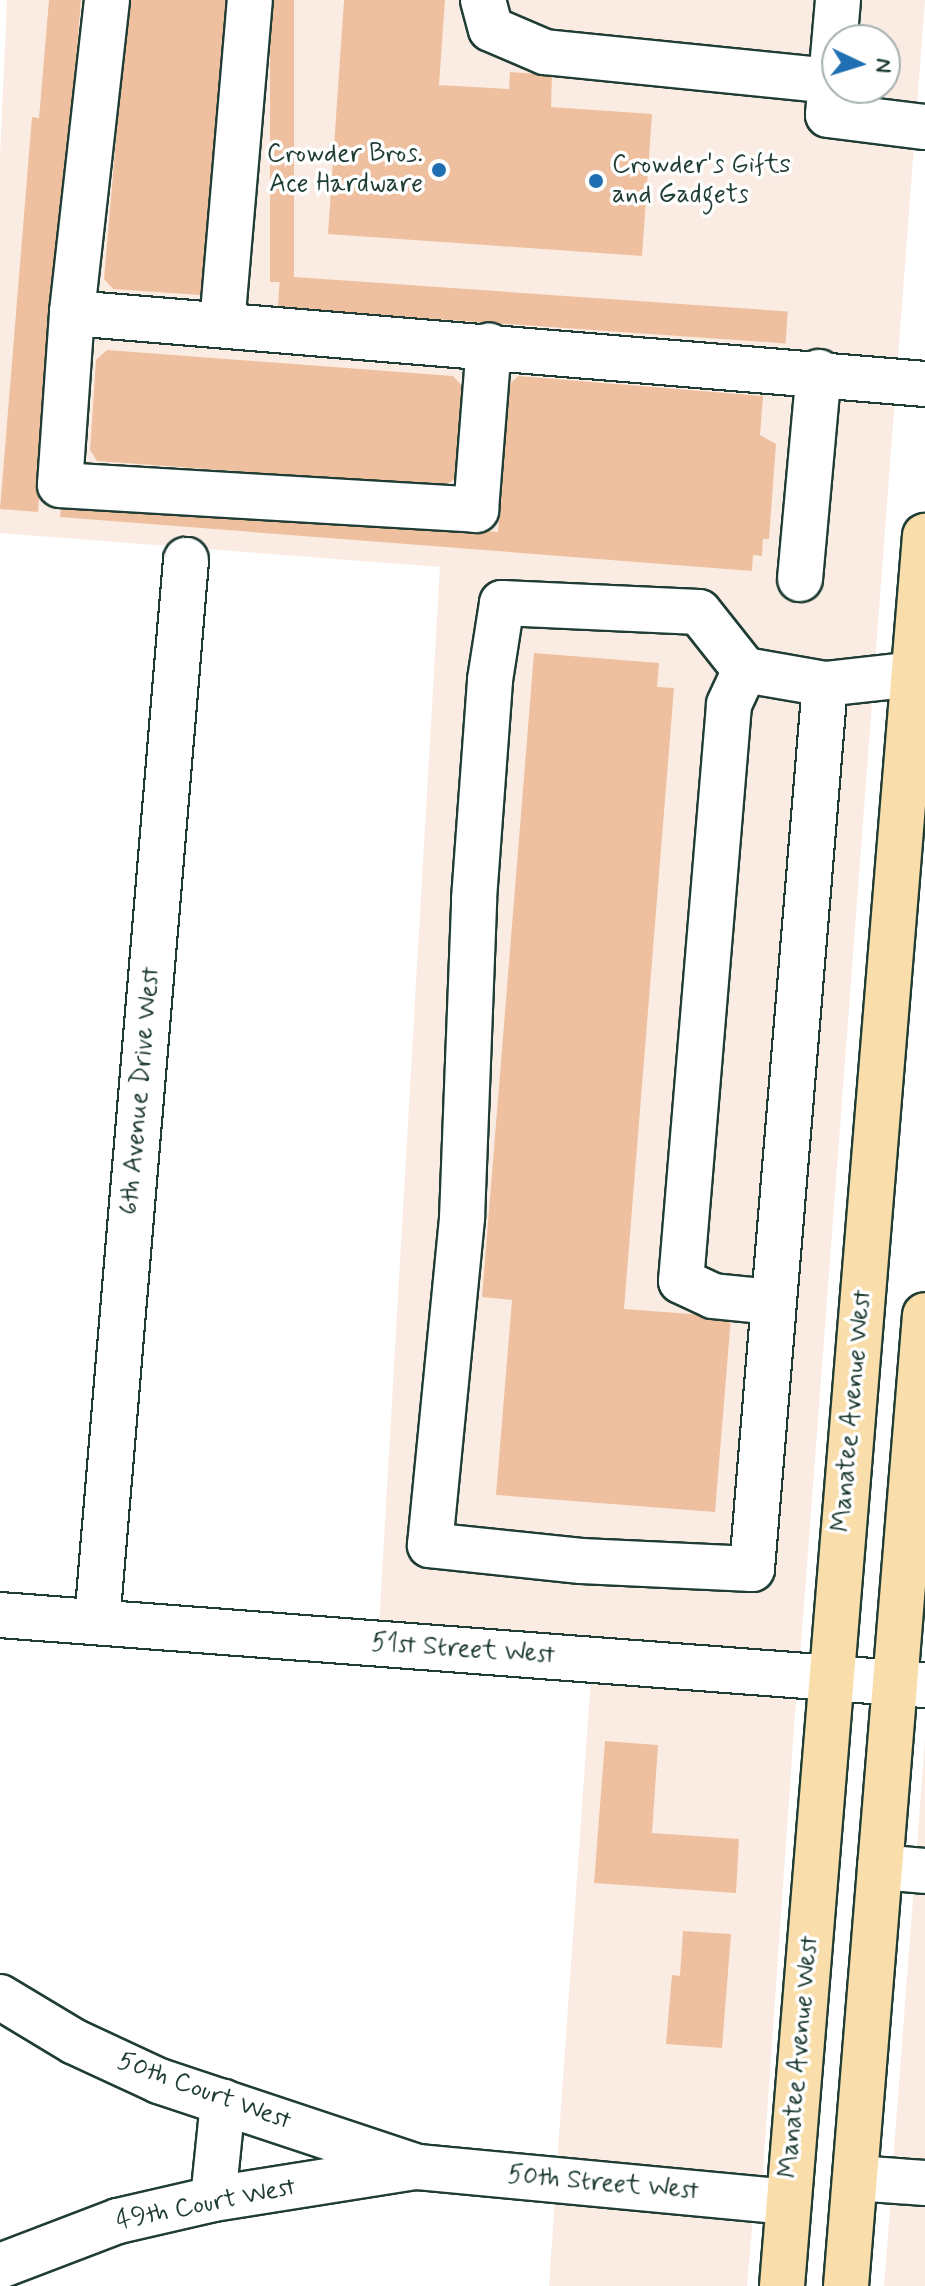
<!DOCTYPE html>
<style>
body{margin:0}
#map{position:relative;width:925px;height:2286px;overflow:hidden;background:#fff;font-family:Mynerve,sans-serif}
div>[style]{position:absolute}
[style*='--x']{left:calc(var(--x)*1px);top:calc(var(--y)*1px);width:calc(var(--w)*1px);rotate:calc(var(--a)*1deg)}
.built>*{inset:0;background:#faece2;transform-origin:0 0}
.building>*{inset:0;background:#efc09f;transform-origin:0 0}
.roads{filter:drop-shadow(2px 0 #1f3d34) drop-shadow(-2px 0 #1f3d34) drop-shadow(0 2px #1f3d34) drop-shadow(0 -2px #1f3d34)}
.minor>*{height:44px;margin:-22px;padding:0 22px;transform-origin:22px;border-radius:22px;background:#fff}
.major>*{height:44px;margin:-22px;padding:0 22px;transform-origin:22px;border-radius:22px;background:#f9deab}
.dots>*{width:22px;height:22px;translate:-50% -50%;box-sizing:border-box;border:4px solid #fff;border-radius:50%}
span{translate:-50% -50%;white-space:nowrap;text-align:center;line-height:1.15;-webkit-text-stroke:7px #fff;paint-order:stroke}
.poi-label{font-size:26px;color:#1f3d34}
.right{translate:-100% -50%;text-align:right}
.left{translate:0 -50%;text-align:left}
.street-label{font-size:26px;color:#1f3d34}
.north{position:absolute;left:821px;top:24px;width:80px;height:80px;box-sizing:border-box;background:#fff;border:2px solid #a5b1ae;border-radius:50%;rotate:94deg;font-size:22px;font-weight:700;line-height:32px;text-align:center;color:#1f3d34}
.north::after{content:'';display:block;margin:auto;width:28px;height:36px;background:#1f6fb2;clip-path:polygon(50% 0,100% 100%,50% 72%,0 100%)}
</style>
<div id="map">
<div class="built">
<i style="clip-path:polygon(evenodd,7px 0,925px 0,800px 1658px,379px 1626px,440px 567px,0 533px,0 155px,7px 0,837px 40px,885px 40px,885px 88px,837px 88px,837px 40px)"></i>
<i style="left:591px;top:1678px;width:206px;height:485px;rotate:4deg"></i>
<i style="clip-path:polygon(925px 1739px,925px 2165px,893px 2163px)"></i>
<i style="clip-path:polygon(555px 2198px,753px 2217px,747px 2286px,549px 2286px)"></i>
<i style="clip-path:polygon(891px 2198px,925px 2201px,925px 2286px,884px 2286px)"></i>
</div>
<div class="building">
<i style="clip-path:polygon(49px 0,81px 0,38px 512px,0 509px,32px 117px,39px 118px)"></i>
<i style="clip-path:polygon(128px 0,233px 0,209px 287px,200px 295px,113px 289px,104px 279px)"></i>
<i style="left:270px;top:0;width:24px;height:282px"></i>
<i style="clip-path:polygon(344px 0,445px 0,439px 85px,509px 89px,510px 72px,552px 75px,551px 107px,652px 114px,642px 256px,328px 234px)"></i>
<i style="left:280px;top:276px;width:509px;height:32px;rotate:4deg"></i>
<i style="clip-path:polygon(107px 350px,453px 376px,463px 387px,455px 479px,444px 486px,97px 461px,90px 450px,96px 360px)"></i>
<i style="clip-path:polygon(518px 376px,763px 396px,760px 435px,776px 444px,769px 539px,763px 539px,762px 556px,753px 555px,752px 571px,60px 517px,62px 498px,498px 532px,510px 384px)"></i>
<i style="clip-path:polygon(534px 653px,659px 663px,657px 687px,674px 688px,624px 1309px,731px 1317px,715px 1512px,496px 1495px,512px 1300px,482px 1297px)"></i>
<i style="clip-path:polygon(605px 1741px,658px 1745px,652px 1833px,739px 1839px,736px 1893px,594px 1883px)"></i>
<i style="clip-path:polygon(683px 1931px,731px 1934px,722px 2048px,666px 2044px,672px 1975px,680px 1976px)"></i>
</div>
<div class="roads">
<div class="minor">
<i style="--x:107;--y:0;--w:315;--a:96.4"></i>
<i style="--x:72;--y:313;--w:172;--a:94"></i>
<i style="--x:60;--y:485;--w:417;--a:3.4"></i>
<i style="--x:476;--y:510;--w:165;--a:-85.5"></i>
<i style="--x:483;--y:0;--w:30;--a:75"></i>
<i style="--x:491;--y:29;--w:59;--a:23.1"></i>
<i style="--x:545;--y:52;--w:287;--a:5.8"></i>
<i style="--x:838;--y:0;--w:115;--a:95"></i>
<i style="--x:828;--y:115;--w:98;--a:7.1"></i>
<i style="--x:72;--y:313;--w:856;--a:4.76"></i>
<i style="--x:222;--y:325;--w:326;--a:-85.1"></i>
<i style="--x:800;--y:579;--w:208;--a:-84.8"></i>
<i style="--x:745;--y:670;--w:38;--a:115"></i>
<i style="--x:729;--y:705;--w:578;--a:94.76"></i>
<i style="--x:681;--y:1281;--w:35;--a:25"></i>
<i style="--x:713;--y:1296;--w:59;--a:5.8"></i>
<i style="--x:825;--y:684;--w:888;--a:94.72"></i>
<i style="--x:752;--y:1569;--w:171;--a:-177.3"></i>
<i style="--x:581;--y:1561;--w:152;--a:-174"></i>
<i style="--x:430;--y:1545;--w:329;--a:-84.4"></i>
<i style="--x:462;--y:1218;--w:319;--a:-87.8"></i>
<i style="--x:474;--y:899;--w:220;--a:-85.8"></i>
<i style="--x:490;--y:680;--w:78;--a:-81.1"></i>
<i style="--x:502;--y:603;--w:197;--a:2.6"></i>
<i style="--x:699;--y:612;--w:74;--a:51.6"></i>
<i style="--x:745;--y:670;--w:81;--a:9.9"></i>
<i style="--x:825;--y:684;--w:101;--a:-6.3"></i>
<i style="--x:0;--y:1615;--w:928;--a:4.33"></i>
<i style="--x:97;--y:1622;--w:1066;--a:-85.21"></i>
<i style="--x:880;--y:1867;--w:45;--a:5.1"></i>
<i style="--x:0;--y:1997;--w:87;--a:31"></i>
<i style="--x:75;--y:2042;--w:93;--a:24.9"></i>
<i style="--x:159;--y:2081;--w:273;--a:18.4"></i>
<i style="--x:418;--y:2167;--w:372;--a:5.4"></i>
<i style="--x:855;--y:2178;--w:70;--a:4.1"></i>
<i style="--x:213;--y:2199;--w:98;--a:-84.1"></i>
<i style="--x:0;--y:2266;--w:126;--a:-20.9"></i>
<i style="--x:118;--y:2221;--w:98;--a:-13"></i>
<i style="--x:213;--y:2199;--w:205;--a:-9"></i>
</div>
<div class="major">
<i style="--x:782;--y:2286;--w:1756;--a:-85.33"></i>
<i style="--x:846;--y:2286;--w:974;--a:-85.35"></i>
</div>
</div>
<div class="dots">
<i style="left:439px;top:170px;background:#1f6fb2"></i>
<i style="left:596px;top:181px;background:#1f6fb2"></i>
</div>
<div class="poi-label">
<span class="right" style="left:423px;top:170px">Crowder Bros.<br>Ace Hardware</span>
<span class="left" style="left:612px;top:181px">Crowder's Gifts<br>and Gadgets</span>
</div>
<div class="street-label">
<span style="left:141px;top:1091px;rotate:-85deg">6th Avenue Drive West</span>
<span style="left:853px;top:1411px;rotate:-85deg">Manatee Avenue West</span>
<span style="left:463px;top:1650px;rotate:4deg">51st Street West</span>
<span style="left:800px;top:2057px;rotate:-85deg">Manatee Avenue West</span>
<span style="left:204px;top:2092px;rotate:20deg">50th Court West</span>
<span style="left:603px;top:2184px;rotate:5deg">50th Street West</span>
<span style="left:206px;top:2205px;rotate:-11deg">49th Court West</span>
</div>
<div class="north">N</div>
</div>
